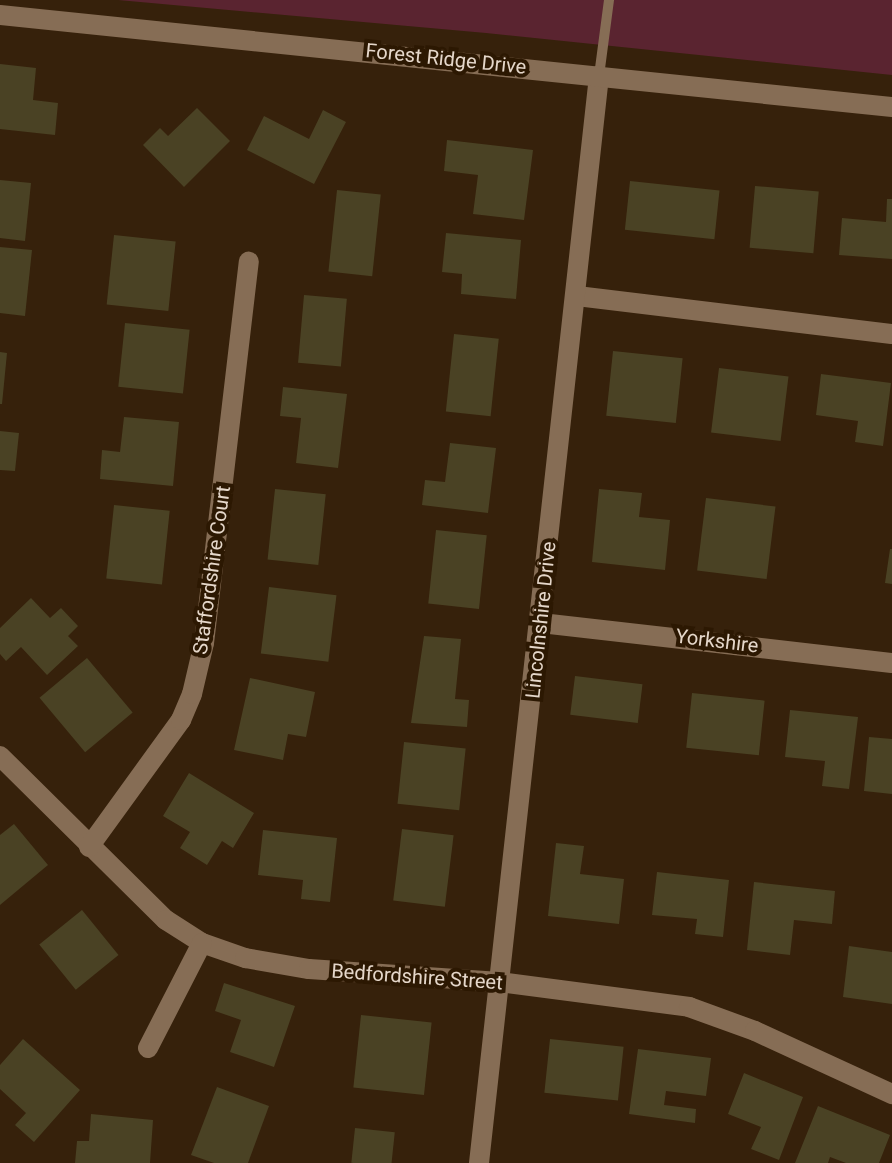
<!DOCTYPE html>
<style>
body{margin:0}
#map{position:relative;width:892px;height:1163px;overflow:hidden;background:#36210b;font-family:Roboto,sans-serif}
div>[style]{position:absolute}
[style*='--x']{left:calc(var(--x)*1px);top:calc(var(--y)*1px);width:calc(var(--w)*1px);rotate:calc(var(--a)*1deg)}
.green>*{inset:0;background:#5a2430}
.building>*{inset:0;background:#4a4224;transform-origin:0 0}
.service>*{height:10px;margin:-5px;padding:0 5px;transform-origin:5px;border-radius:5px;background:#866d55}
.minor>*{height:20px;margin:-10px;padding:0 10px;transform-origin:10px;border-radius:10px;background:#866d55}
.secondary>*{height:20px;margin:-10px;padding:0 10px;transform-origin:10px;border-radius:10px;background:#866d55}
span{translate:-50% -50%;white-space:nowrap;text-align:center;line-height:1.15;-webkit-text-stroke:8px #2c1802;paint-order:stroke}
.street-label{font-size:20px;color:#e5d7ca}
</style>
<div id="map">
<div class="green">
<i style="clip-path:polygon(118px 0,892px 0,892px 75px,486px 33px)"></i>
</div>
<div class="building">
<i style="clip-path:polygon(0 64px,36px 68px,33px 100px,58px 103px,55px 135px,0 129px)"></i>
<i style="clip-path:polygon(197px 108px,230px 141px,184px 187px,143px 145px,160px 128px,168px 136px)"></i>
<i style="clip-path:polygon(323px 110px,346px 122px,314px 184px,247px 150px,264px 116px,309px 139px)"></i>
<i style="clip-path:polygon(447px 140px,533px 150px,524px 220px,473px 214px,478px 175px,444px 171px)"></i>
<i style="clip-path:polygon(0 180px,31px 183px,25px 241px,0 238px)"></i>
<i style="left:630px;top:181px;width:90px;height:49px;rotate:6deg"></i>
<i style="left:755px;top:186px;width:64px;height:62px;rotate:5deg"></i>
<i style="left:337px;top:190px;width:44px;height:82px;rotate:6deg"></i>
<i style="clip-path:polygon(887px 199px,892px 199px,892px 259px,839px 255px,842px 218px,886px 222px)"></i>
<i style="clip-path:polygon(446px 233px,521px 240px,516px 299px,461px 294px,462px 274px,442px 272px)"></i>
<i style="left:114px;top:235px;width:62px;height:70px;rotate:6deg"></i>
<i style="clip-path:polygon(0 247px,32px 250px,25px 316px,0 313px)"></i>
<i style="left:304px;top:295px;width:43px;height:68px;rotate:5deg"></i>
<i style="left:125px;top:323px;width:65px;height:64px;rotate:6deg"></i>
<i style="left:454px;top:334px;width:45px;height:78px;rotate:6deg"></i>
<i style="left:613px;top:351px;width:70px;height:65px;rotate:6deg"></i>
<i style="clip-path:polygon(0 352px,7px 353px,2px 404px,0 404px)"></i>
<i style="left:719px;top:368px;width:70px;height:65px;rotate:7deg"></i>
<i style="clip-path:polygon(821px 374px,891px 383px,883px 446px,855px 442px,858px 421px,816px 415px)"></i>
<i style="clip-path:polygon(283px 387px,347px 394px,338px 468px,296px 463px,301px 418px,280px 416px)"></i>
<i style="clip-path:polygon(124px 417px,179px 422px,173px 486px,100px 479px,102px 450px,120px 452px)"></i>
<i style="clip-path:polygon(0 431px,19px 433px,15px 471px,0 470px)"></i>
<i style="clip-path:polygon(450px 443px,496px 448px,488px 513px,422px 505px,425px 480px,445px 482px)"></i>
<i style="left:275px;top:489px;width:51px;height:71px;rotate:6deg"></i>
<i style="clip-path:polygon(599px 489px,642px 493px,639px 517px,670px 520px,665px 570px,592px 562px)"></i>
<i style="left:706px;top:498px;width:70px;height:73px;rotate:7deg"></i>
<i style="left:114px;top:505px;width:56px;height:74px;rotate:6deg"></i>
<i style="left:436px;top:530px;width:51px;height:74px;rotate:6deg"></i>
<i style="clip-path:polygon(890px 549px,892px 549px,892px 584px,885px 583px)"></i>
<i style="left:269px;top:587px;width:68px;height:67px;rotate:7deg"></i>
<i style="clip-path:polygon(31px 598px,50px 618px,61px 608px,78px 626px,68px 636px,78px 646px,47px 675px,21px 647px,6px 661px,0 654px,0 628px)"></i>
<i style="clip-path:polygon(424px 636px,461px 639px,455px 699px,469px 700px,467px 727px,411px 723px)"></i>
<i style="left:87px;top:658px;width:71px;height:62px;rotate:50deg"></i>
<i style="left:575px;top:676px;width:68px;height:39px;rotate:7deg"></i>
<i style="clip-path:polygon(250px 678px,315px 692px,306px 737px,288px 734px,283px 760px,234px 750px)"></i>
<i style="left:692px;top:693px;width:73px;height:55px;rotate:6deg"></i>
<i style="clip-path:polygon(790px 710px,858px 717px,849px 789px,822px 786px,825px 761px,785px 757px)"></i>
<i style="clip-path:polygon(869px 737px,892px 739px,892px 794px,864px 791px)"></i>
<i style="left:404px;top:742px;width:62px;height:62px;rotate:6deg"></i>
<i style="clip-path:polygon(189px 773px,254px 813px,233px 848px,222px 841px,207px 865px,180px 848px,190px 832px,163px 816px)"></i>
<i style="clip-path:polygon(14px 824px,48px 865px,0 905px,0 835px)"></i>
<i style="left:402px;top:829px;width:52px;height:72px;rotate:7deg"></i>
<i style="clip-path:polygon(263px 830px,337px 838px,330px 902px,301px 899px,303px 880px,258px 875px)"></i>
<i style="clip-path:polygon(556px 843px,584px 846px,580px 874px,624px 879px,619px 924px,548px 916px)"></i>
<i style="clip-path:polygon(657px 872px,729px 880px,723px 937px,695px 934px,697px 919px,652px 915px)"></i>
<i style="clip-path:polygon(754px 882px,835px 891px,832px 924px,794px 920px,790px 955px,747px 950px)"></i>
<i style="left:82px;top:910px;width:58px;height:55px;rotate:51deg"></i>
<i style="clip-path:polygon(849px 946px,892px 952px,892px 1004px,843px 997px)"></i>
<i style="clip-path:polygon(224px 983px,295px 1006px,274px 1067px,230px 1052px,241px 1020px,215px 1011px)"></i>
<i style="left:361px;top:1015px;width:71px;height:73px;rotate:6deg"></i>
<i style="clip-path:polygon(23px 1039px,80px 1090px,34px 1142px,15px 1125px,26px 1113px,0 1089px,0 1065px)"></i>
<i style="left:550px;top:1039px;width:74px;height:54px;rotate:6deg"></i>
<i style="clip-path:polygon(638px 1049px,711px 1058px,706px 1096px,666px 1091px,664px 1105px,696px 1109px,695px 1123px,629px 1114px)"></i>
<i style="clip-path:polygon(744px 1073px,803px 1097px,779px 1160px,751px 1149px,761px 1127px,728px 1114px)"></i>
<i style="clip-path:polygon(217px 1087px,269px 1106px,248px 1163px,214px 1163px,191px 1155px)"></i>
<i style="clip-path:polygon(818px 1106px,890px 1135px,879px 1163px,846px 1163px,830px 1157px,828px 1163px,795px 1163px)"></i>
<i style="clip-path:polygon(91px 1114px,153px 1120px,150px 1163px,75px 1163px,77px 1141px,89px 1141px)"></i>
<i style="left:355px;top:1128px;width:40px;height:35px;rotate:6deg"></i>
</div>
<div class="service">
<i style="--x:599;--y:76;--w:77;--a:-82.5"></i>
</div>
<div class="minor">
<i style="--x:577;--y:296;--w:317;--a:6.9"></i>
<i style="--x:541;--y:623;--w:353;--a:6.5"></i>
<i style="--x:0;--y:756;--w:233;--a:44.7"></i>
<i style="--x:166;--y:920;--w:43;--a:32.6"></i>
<i style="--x:202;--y:943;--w:46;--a:19.2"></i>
<i style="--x:245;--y:958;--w:65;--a:9.8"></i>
<i style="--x:309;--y:969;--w:191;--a:3.9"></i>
<i style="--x:500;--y:982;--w:191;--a:7.5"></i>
<i style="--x:689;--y:1007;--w:70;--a:20"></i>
<i style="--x:755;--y:1031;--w:151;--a:24.7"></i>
<i style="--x:89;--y:847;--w:157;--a:-54.1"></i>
<i style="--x:181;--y:720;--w:28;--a:-67"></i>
<i style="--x:192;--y:694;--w:52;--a:-76.8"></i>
<i style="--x:204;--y:643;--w:384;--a:-83.3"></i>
<i style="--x:148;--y:1048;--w:118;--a:-62.8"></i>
<i style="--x:479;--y:1163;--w:1094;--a:-83.7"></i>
</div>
<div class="secondary">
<i style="--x:0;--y:15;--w:897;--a:5.89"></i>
</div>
<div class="street-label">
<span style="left:446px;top:59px;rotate:6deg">Forest Ridge Drive</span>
<span style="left:212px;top:570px;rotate:-82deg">Staffordshire Court</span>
<span style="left:541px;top:620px;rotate:-84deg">Lincolnshire Drive</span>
<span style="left:717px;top:641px;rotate:7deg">Yorkshire</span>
<span style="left:417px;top:977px;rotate:4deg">Bedfordshire Street</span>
</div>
</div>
